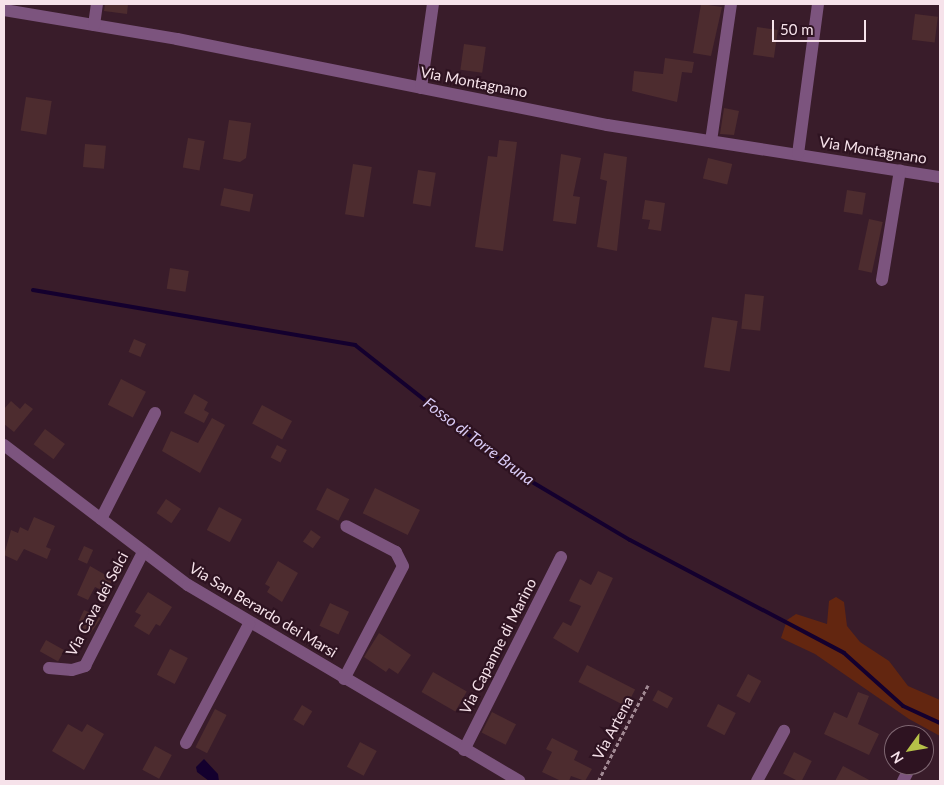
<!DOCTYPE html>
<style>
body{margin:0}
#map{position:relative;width:944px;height:785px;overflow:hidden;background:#391c2a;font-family:Lato,sans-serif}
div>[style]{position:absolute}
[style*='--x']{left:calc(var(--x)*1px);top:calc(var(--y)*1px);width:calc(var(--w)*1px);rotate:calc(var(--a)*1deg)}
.green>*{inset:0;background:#632610}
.water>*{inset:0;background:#14002e}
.stream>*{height:4px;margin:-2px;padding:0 2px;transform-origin:2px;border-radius:2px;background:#14002e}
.building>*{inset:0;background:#4d2c2f;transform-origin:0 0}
.path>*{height:2.5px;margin-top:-1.25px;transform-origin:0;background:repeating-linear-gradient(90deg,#a18993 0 4px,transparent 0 6.5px)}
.minor>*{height:12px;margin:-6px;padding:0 6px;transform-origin:6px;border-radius:6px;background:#7c547e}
span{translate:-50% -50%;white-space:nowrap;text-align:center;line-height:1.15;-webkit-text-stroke:4.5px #2e1321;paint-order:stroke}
.street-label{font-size:15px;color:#f6e2ea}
.water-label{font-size:16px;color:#d9cbf6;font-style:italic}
.frame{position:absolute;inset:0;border:5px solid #f6e2ea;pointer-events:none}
.north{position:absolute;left:884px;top:725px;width:50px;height:50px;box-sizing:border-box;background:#2e1321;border:1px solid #7e6671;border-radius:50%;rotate:238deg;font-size:14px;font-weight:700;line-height:20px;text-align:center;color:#f6e2ea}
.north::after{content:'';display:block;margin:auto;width:18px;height:22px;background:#b6c148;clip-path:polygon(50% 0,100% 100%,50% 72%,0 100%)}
.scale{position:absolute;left:772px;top:20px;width:94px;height:22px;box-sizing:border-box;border:2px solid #f6e2ea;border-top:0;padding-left:6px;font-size:15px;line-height:18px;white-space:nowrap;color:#f6e2ea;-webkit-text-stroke:4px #2e1321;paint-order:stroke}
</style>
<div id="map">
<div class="green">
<i style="clip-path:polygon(836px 597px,844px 602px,847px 626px,860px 642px,889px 661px,908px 686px,940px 700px,940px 736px,909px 719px,815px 654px,781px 638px,787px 620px,796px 614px,827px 624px,829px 601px)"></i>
</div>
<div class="water">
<i style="clip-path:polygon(204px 759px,218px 774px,219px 781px,209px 781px,197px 772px,196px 767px)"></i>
</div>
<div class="stream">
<i style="--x:33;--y:290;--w:327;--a:9.7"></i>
<i style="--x:355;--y:345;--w:206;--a:38.3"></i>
<i style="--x:517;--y:473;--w:131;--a:30.7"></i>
<i style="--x:630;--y:540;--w:242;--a:27.8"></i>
<i style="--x:844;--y:653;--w:79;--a:41.9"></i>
<i style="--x:903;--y:706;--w:41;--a:24.7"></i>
</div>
<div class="building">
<i style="clip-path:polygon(105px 4px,128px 4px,127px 14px,104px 11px)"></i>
<i style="clip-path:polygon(701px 4px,722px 7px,711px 56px,693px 53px)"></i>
<i style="left:915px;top:14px;width:23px;height:26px;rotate:7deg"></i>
<i style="left:757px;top:27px;width:21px;height:28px;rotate:8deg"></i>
<i style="left:464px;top:44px;width:22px;height:26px;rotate:8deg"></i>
<i style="clip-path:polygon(665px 58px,694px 62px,692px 73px,682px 72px,677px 102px,632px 91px,634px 71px,663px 74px)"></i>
<i style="left:26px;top:97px;width:26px;height:34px;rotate:9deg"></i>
<i style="clip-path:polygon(724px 108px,739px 111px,734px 135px,720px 134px)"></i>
<i style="clip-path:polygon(229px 120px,251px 123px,246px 158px,240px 162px,223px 159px)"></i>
<i style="left:188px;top:138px;width:17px;height:30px;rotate:10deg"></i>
<i style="clip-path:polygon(499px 140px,517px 142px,503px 251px,475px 247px,488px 156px,497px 157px)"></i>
<i style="left:85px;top:144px;width:21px;height:23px;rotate:5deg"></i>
<i style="clip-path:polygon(604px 153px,627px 157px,617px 251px,597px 247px,607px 181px,600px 179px)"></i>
<i style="clip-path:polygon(561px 154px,581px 158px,573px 196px,580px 197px,576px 224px,553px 221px)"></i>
<i style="left:708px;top:158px;width:25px;height:21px;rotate:14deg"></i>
<i style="left:353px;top:164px;width:19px;height:51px;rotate:9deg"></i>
<i style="left:418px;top:170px;width:18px;height:34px;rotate:9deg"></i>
<i style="left:224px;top:188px;width:30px;height:18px;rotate:12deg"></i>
<i style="left:847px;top:190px;width:19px;height:22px;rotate:9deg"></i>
<i style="clip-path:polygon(645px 200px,665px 203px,661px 231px,648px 229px,650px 220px,642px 219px)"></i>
<i style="left:869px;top:219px;width:14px;height:52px;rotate:12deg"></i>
<i style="left:170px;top:268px;width:19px;height:21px;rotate:9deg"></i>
<i style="left:745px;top:294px;width:19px;height:35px;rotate:6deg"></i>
<i style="left:712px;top:317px;width:26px;height:51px;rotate:9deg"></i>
<i style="left:134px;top:339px;width:13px;height:14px;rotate:23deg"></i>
<i style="left:121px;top:379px;width:28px;height:29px;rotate:27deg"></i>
<i style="clip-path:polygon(194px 394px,208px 402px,204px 410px,209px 413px,204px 423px,184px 413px)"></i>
<i style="clip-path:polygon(11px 401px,20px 409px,25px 403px,33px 409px,14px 432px,4px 424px,4px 409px)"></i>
<i style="left:262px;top:405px;width:34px;height:21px;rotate:28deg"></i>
<i style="clip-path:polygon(212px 418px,225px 425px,200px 473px,162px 451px,171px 431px,198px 443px)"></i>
<i style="left:45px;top:429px;width:25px;height:19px;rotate:37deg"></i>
<i style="left:277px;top:445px;width:11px;height:14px;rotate:27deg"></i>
<i style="left:327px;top:488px;width:25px;height:24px;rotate:27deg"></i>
<i style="left:375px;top:488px;width:50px;height:28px;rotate:26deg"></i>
<i style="left:166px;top:499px;width:18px;height:17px;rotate:34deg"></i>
<i style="left:219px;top:507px;width:26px;height:26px;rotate:28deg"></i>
<i style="clip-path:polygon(34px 517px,55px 526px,46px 547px,51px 549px,47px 559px,24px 549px,17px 561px,4px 555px,11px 530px,18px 533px,20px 527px,28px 531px)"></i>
<i style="left:311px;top:530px;width:12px;height:14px;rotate:35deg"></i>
<i style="left:84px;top:546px;width:10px;height:15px;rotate:24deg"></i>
<i style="clip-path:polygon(278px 561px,298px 573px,282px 602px,267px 592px,270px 587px,265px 584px)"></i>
<i style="clip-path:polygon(90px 566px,109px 577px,111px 582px,106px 592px,95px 587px,88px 600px,77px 595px)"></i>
<i style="clip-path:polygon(598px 571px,613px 578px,578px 653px,553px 638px,563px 622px,571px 626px,581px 606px,569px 601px,580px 579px,591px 585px)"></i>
<i style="clip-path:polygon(148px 592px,172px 607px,160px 626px,156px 624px,149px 635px,134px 626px,141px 615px,135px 612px)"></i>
<i style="left:330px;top:603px;width:21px;height:25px;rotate:25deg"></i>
<i style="clip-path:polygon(84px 610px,101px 618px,90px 634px,80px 629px,83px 623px,79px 621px)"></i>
<i style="clip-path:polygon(379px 633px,411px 655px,398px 674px,389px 668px,386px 672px,364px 657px)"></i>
<i style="left:46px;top:640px;width:21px;height:13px;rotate:29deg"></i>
<i style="left:170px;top:649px;width:20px;height:29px;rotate:27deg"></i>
<i style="left:587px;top:665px;width:54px;height:19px;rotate:27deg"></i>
<i style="left:433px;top:672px;width:39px;height:23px;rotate:30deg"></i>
<i style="left:748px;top:674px;width:15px;height:25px;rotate:28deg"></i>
<i style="left:658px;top:690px;width:17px;height:12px;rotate:28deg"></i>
<i style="clip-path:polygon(858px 692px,869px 696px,858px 724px,879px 734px,869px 755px,824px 734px,834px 712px,847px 718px)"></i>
<i style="left:718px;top:704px;width:20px;height:25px;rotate:27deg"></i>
<i style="left:302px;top:705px;width:12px;height:17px;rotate:31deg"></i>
<i style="left:215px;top:709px;width:13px;height:43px;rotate:27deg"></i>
<i style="left:492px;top:712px;width:27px;height:23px;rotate:27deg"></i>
<i style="clip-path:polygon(68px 724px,82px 732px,87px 724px,104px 734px,84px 770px,52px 751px)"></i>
<i style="clip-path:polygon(552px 738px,578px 751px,574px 760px,592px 769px,585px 781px,571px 776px,569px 781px,561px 781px,542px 772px,552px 752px,546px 749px)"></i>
<i style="left:360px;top:742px;width:19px;height:28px;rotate:28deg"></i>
<i style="left:155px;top:746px;width:19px;height:27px;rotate:28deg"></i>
<i style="left:794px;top:752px;width:20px;height:24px;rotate:27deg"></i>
<i style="clip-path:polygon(843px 766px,871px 781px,835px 781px)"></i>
</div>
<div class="path">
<i style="--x:598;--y:781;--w:108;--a:-62.5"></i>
</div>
<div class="minor">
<i style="--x:4;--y:10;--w:175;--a:9.5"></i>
<i style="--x:177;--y:39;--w:439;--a:11.3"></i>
<i style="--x:607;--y:125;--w:337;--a:8.9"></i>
<i style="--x:94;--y:25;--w:21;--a:-82"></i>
<i style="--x:421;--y:88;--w:85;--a:-81.9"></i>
<i style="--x:711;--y:141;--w:138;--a:-81.7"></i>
<i style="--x:798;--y:154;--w:151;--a:-82.4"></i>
<i style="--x:882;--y:280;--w:111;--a:-80.7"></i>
<i style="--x:4;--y:445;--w:231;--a:37.3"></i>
<i style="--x:188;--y:585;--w:385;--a:30.6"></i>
<i style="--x:101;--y:519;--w:119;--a:-63"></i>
<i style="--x:49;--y:668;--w:23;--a:5"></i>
<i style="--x:72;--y:670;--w:14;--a:-17"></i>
<i style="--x:85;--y:666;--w:128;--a:-63"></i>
<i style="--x:344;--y:679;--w:127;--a:-62.4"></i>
<i style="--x:403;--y:566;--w:16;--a:-117"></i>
<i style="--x:396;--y:552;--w:56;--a:-152.5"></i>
<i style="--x:186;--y:743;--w:135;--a:-62.1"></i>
<i style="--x:464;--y:750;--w:216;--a:-63.3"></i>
<i style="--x:757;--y:781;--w:57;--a:-61.6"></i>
<i style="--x:903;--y:781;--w:13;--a:-63"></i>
</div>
<div class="street-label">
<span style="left:474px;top:82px;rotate:11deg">Via Montagnano</span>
<span style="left:873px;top:150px;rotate:9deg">Via Montagnano</span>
<span style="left:97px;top:604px;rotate:-62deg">Via Cava dei Selci</span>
<span style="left:263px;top:610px;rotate:31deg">Via San Berardo dei Marsi</span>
<span style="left:498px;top:646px;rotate:-63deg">Via Capanne di Marino</span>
<span style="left:613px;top:728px;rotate:-62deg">Via Artena</span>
</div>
<div class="water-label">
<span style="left:479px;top:441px;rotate:37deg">Fosso di Torre Bruna</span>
</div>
<div class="frame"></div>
<div class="north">N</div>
<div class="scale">50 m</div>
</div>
